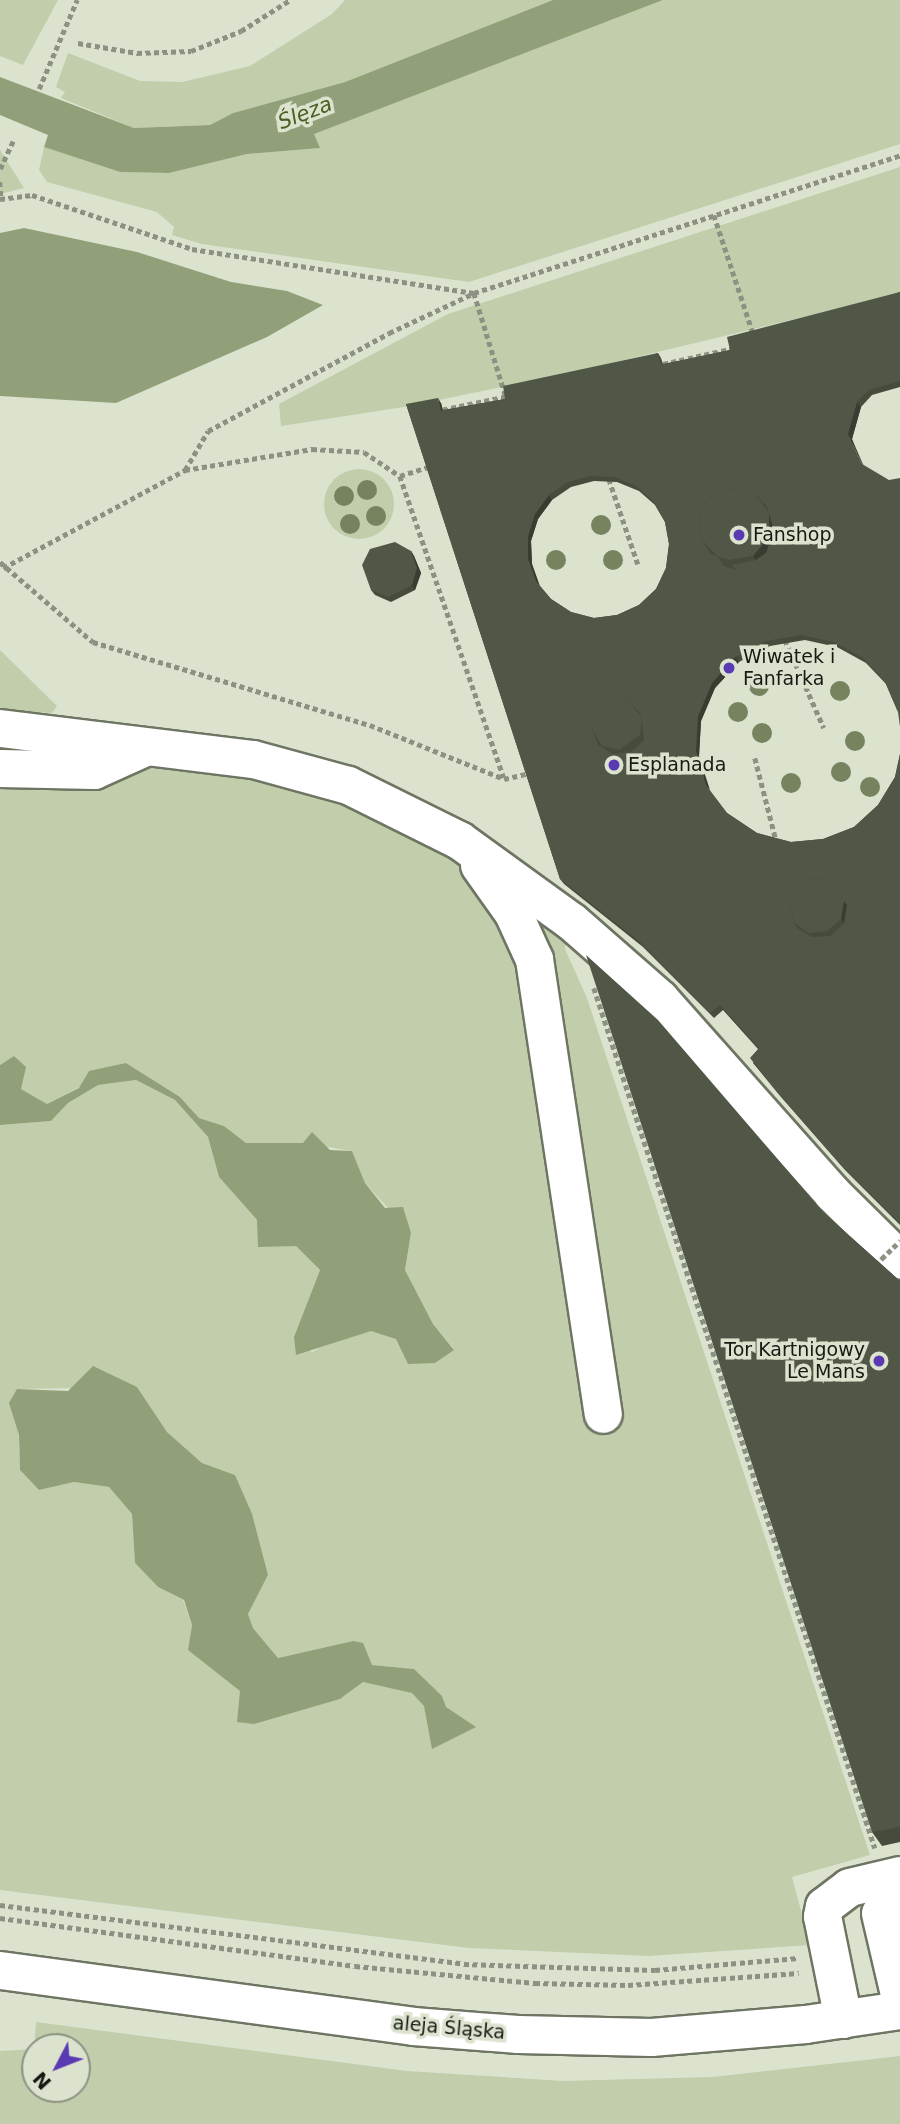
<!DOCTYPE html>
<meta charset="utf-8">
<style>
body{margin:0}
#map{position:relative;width:900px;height:2124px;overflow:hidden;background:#dbe3cf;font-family:"DejaVu Sans",sans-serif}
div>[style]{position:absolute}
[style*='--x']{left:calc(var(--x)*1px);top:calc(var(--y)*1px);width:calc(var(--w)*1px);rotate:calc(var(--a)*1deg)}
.green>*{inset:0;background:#c1cdab}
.round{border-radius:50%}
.water>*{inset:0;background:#92a079}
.path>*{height:4.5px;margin-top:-2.25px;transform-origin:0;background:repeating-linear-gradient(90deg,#8c9283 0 5px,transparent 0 8.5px)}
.roads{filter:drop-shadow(2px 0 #6e7563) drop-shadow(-2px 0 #6e7563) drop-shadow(0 2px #6e7563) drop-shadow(0 -2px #6e7563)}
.minor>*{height:37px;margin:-18.5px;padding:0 18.5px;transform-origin:18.5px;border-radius:18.5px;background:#fff}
.path-bridge>*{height:4.5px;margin-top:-2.25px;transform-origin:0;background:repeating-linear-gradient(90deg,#8c9283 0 5px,transparent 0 8.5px)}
.trees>*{width:20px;height:20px;margin:-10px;border-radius:50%;background:#77825f}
.wall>*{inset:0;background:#464b3c}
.shaded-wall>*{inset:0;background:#393d31}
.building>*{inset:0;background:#515746}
.dots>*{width:19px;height:19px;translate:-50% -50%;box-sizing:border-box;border:4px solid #dbe3cf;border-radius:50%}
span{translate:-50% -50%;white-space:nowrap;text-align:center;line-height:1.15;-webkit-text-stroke:7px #dbe3cf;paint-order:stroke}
.poi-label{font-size:19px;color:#171912}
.left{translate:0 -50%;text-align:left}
.right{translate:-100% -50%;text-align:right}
.street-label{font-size:19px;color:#171912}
.water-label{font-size:21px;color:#4b5d21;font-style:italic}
.north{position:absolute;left:21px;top:2033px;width:70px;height:70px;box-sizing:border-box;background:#dbe3cf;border:2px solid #8d9283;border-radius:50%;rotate:228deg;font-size:19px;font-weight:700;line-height:28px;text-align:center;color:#171912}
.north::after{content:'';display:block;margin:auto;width:24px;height:32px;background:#5a3ab3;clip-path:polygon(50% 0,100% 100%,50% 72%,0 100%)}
</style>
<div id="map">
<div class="green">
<i style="clip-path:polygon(0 0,58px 0,23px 65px,0 56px)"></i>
<i style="clip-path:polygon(345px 0,553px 0,345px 82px,233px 113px,210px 125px,134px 128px,61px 98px,65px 92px,56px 87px,68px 53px,140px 81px,182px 82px,250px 66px,332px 14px)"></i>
<i style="clip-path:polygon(663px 0,900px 0,900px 144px,469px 282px,202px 244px,172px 235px,174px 227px,157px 212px,47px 182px,39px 170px,44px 147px,120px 172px,169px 173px,247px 154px,319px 148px,313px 134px)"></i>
<i style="clip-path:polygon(0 150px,24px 188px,0 194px)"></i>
<i style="clip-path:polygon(900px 167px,900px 294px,574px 372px,410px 406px,281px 426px,279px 404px,448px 314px)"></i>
<i class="round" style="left:324px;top:469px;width:70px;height:70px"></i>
<i style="clip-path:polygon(0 650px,57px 706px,52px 713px,0 710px)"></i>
<i style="clip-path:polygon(evenodd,145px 761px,245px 773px,411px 822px,566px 939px,565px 949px,587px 998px,870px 1855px,792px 1877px,810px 1945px,649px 1956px,469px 1948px,0 1890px,0 1125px,51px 1121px,68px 1103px,97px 1085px,136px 1080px,175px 1100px,208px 1137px,219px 1177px,257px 1220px,296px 1246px,320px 1270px,294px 1337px,312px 1352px,340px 1337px,371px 1331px,454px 1349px,433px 1324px,405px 1270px,411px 1233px,365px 1183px,352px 1151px,303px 1143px,246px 1143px,224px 1126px,199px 1118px,180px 1097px,126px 1063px,47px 1104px,21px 1089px,15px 1056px,0 1065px,0 779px,145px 761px,137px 1387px,167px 1432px,202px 1463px,235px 1475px,268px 1575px,248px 1614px,253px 1628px,278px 1658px,353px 1641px,372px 1665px,414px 1669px,446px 1707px,475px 1727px,424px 1706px,412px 1692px,363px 1682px,340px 1699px,279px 1716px,188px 1650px,192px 1625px,183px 1600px,158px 1587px,135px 1563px,132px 1514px,109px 1487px,74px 1482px,39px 1490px,20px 1470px,17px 1389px,137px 1387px)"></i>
<i style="clip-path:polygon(evenodd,36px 2022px,407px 2071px,563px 2081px,712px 2077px,900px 2056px,900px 2124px,0 2124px,0 2051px,34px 2049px,36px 2022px,35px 2047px,77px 2047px,77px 2089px,35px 2089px,35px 2047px)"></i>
</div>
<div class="water">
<i style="clip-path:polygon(553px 0,663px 0,314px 134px,320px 148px,247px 154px,169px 173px,120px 172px,44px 147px,48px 135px,0 115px,0 77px,134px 128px,210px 125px,233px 113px,345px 82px)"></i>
<i style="clip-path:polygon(24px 228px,137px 252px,231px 282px,287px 291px,323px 305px,267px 337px,116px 403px,0 396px,0 233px)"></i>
<i style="clip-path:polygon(14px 1056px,26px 1067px,21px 1089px,47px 1104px,79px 1088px,89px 1071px,126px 1063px,180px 1097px,199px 1118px,224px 1126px,246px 1143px,303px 1143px,312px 1132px,330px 1150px,352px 1151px,365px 1183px,385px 1208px,403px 1207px,411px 1233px,405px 1270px,433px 1324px,454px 1350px,435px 1363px,408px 1364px,396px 1339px,371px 1331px,296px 1355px,294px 1337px,320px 1270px,296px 1246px,258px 1247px,257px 1220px,219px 1177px,208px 1137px,175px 1100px,136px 1080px,98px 1085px,68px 1103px,51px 1121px,0 1125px,0 1065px)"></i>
<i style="clip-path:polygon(93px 1366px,137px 1387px,167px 1432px,202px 1463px,235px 1475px,252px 1514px,268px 1575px,248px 1614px,253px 1628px,278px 1658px,353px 1641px,363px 1643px,372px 1665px,414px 1669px,442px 1696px,446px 1707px,476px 1727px,432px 1749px,424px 1706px,412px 1693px,363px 1682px,340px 1699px,254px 1724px,237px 1722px,240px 1691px,188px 1650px,192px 1625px,184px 1600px,158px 1587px,135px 1563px,132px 1514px,109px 1487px,74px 1482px,39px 1490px,20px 1470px,19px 1435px,9px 1403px,17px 1389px,68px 1391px)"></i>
</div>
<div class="path">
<i style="--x:78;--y:43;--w:60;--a:9.6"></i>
<i style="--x:137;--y:53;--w:54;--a:-2.1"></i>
<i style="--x:191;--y:51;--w:54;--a:-21.8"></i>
<i style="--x:241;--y:31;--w:58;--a:-32.3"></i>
<i style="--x:39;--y:89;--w:97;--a:-66.9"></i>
<i style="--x:0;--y:169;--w:31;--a:-65"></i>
<i style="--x:0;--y:182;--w:16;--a:86"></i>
<i style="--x:0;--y:199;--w:32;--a:-7"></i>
<i style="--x:32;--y:195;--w:169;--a:18.6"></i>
<i style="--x:192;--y:249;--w:285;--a:8.9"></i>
<i style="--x:474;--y:293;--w:109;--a:72.9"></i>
<i style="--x:506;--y:397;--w:64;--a:168.3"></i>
<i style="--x:714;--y:215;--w:127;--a:71.7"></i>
<i style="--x:663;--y:364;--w:73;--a:-12.7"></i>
<i style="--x:185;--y:470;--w:129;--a:-9.4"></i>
<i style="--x:312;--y:449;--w:52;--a:3.3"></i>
<i style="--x:364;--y:452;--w:43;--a:33.7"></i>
<i style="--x:400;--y:476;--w:33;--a:-18"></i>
<i style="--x:400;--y:476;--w:319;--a:71"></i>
<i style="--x:609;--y:479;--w:90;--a:71.2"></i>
<i style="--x:0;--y:562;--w:123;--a:40.7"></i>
<i style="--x:93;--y:642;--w:289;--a:16.7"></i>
<i style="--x:370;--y:725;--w:144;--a:21.9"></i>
<i style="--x:504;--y:779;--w:27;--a:-13"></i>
<i style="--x:3;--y:568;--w:207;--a:-28.3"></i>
<i style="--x:185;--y:470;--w:45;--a:-59.5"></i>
<i style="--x:208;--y:431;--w:206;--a:-28.4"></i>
<i style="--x:389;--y:333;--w:94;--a:-25.2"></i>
<i style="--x:474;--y:293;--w:448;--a:-17.9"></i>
<i style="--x:785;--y:640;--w:96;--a:66.1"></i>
<i style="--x:755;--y:758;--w:85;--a:75.6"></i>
<i style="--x:594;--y:988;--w:905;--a:71.91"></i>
<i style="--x:0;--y:1905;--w:468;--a:7.2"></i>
<i style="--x:464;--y:1964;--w:191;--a:1.8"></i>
<i style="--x:655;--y:1970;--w:144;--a:-4.8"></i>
<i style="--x:0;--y:1918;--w:358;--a:7.7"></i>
<i style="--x:355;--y:1966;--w:181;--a:5.4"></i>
<i style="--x:535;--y:1983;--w:93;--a:1.2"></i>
<i style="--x:628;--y:1985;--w:171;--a:-4"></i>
</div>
<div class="roads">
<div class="minor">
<i style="--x:0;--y:728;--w:255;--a:7"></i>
<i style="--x:253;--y:759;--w:98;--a:15.3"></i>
<i style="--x:348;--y:785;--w:124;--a:26.4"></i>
<i style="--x:459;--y:840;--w:138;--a:35.9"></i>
<i style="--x:571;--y:921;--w:118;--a:41.2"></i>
<i style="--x:660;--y:999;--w:259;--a:48.4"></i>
<i style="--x:832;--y:1193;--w:95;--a:44.6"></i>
<i style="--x:0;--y:768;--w:94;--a:1.2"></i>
<i style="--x:94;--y:770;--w:56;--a:-24.3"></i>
<i style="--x:479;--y:865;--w:59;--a:54.7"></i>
<i style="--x:513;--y:913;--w:51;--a:65.5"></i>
<i style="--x:534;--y:959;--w:460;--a:81.4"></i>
<i style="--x:900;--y:1879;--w:39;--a:120"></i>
<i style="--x:880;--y:1913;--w:87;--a:76.8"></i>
<i style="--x:0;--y:1970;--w:417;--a:7.7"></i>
<i style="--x:413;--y:2026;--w:105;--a:4.4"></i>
<i style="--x:518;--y:2034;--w:133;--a:1.3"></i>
<i style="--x:651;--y:2037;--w:155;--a:-4.8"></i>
<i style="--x:805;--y:2024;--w:96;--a:-8.4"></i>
<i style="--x:843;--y:2019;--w:105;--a:-101.5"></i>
<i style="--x:822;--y:1916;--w:10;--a:-79"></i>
<i style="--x:824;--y:1906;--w:31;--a:-37"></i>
<i style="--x:849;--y:1887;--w:52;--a:-13.2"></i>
</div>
</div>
<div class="path-bridge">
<i style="--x:875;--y:1265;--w:35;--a:-44"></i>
</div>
<div class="trees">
<i style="left:367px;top:490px"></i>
<i style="left:344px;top:496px"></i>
<i style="left:376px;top:516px"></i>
<i style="left:350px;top:524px"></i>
<i style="left:601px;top:525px"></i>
<i style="left:556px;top:560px"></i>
<i style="left:613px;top:560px"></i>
<i style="left:759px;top:686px"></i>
<i style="left:840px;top:691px"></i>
<i style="left:738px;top:712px"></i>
<i style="left:762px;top:733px"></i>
<i style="left:855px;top:741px"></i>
<i style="left:841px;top:772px"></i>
<i style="left:791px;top:783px"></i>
<i style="left:870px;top:787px"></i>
</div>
<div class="wall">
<i style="clip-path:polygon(evenodd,900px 292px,900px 387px,872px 395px,861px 407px,852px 439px,898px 712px,886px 684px,866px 663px,837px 647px,805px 640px,770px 646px,739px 662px,715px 688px,701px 721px,699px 756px,709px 790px,727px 813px,757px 833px,791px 842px,823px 839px,854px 827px,878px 805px,895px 777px,900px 754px,900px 1225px,845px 1170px,781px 1097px,753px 1063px,758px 1049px,723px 1010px,714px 1018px,643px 947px,564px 884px,560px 879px,406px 404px,441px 403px,443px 410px,505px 399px,658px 353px,661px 358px,663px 364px,730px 350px,900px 292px,594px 481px,617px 482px,639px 491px,655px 505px,665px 522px,669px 544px,666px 568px,656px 589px,639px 605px,617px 615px,594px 618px,571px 612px,551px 599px,539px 585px,532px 564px,531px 541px,538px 519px,552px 500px,571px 487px,594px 481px)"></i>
<i style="clip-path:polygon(411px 551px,414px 556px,421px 573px,415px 590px,391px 602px,375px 595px,371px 590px)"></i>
<i style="clip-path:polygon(824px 1213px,900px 1281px,900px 1842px,882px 1846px,872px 1832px)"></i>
</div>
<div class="shaded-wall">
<i style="clip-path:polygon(438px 398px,441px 403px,444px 416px,441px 411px)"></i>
<i style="clip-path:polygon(857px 402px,861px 407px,852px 439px,865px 469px,862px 464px,848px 434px)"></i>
<i style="clip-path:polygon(549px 495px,552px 500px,538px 519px,531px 541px,532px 564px,540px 586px,536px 581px,528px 559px,528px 536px,535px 514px)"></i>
<i style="clip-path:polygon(769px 513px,776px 522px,776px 547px,760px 565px,753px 556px)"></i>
<i style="clip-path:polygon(411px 551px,414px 556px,421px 573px,415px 590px,412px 585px)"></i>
<i style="clip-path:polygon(735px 657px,739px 662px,715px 688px,701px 721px,699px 756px,710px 790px,706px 785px,696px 751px,698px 716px,712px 683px)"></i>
<i style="clip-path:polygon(844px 900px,850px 910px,847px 928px,841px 919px)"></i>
</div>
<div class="building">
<i style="clip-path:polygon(evenodd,900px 292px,900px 381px,869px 390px,857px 402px,848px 434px,862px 464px,889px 480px,900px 478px,900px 727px,898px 712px,885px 682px,863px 658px,834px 642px,801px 635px,766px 641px,735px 657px,712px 683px,698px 716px,696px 751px,706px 785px,727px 813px,757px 833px,791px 842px,823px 839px,854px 827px,878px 805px,895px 777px,900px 754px,900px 1223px,841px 1165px,777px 1092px,750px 1058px,759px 1048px,720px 1005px,710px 1013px,640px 942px,560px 879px,406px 404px,438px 398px,441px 411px,505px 399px,503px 386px,658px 353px,661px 365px,730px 350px,727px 337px,900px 292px,591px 476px,614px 477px,636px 486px,653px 501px,665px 522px,669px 544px,666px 568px,656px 589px,639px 605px,617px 615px,594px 618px,571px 612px,551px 599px,536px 581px,528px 559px,528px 536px,535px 514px,549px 495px,568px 482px,591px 476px,900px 292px,744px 489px,755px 494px,767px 507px,774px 530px,766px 553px,756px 560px,732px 565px,736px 570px,724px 566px,718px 557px,711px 554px,701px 539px,699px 516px,703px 505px,721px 490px,744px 489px,900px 292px,608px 698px,625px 698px,641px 714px,644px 740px,631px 752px,613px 754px,598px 745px,593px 731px,589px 724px,594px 708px,608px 698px,900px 292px,808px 879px,826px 880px,847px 905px,844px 923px,831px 936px,812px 937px,797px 928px,794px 923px,789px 897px,808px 879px)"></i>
<i style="clip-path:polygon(744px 489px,755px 494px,769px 513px,769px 537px,753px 556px,729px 560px,717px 556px,701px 539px,699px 516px,703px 505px,721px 490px)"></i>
<i style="clip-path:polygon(395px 542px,411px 551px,417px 568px,412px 585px,388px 597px,371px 590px,362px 565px,370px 549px)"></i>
<i style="clip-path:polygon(608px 698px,625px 698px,642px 717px,640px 735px,619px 750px,602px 746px,589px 724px,594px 708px)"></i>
<i style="clip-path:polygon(808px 879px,826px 880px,844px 900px,841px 919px,827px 931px,809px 933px,794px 923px,789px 897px)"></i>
<i style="clip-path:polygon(586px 955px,658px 1020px,824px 1213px,900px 1281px,900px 1827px,872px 1832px)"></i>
</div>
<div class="dots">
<i style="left:739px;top:535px;background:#5a3ab3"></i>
<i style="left:729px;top:668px;background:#5a3ab3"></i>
<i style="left:614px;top:765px;background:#5a3ab3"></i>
<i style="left:879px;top:1361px;background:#5a3ab3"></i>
</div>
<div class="poi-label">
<span class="left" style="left:753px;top:535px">Fanshop</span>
<span class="left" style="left:743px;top:668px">Wiwatek i<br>Fanfarka</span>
<span class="left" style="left:628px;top:765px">Esplanada</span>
<span class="right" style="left:865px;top:1361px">Tor Kartnigowy<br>Le Mans</span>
</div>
<div class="street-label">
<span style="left:449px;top:2028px;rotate:5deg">aleja Śląska</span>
</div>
<div class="water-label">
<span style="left:305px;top:113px;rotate:-21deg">Ślęza</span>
</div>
<div class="north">N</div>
</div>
